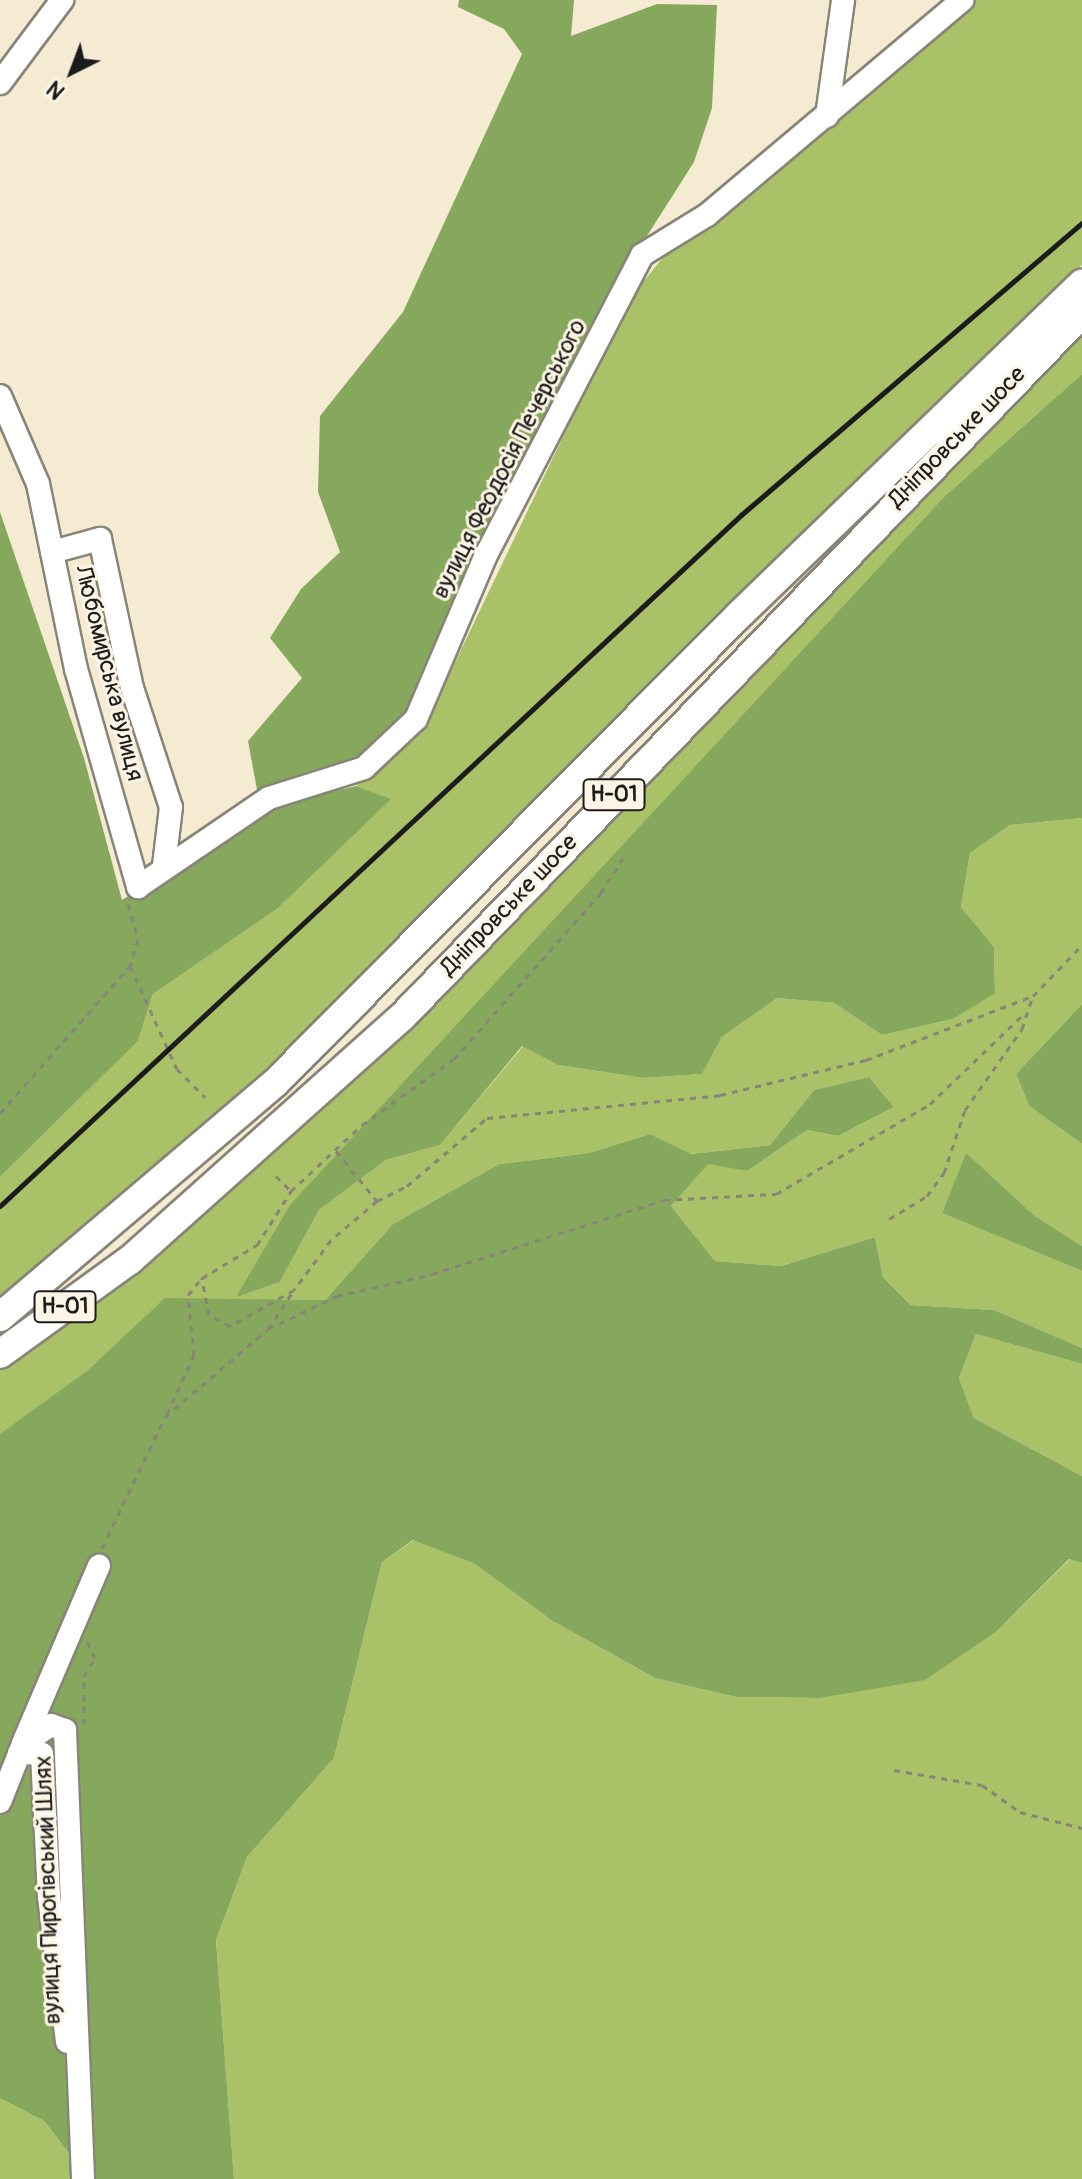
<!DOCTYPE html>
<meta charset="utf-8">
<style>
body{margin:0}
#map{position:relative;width:1082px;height:2179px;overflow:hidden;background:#f4ebd2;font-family:Pangolin,sans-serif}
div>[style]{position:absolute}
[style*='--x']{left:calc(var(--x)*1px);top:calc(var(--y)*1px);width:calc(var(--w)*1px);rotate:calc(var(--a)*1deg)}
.green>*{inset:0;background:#a9c267}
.forest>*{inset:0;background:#86a85c}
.path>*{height:3px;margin-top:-1.5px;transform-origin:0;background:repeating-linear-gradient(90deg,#888477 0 6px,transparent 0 12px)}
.roads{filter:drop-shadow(2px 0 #888477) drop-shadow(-2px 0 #888477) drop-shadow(0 2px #888477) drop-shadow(0 -2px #888477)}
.minor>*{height:22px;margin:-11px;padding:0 11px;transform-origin:11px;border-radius:11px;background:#fff}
.major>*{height:28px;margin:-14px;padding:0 14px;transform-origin:14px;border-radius:14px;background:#fff}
.rail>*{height:5px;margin:-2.5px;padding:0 2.5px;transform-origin:2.5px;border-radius:2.5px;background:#1c1c1c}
span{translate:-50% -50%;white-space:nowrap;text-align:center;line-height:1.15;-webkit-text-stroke:6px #fcf5e5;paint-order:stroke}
.shield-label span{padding:2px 6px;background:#fcf5e5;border:2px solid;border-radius:6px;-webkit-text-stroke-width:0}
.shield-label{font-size:22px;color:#1c1c1c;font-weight:700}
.street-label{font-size:24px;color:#1c1c1c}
.north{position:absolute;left:32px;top:32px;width:80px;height:80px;-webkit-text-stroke:6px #fcf5e5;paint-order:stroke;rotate:222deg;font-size:22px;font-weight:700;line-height:32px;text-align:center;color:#1c1c1c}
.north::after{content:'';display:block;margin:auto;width:28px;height:36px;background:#1c1c1c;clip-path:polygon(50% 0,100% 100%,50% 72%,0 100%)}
</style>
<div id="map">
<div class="green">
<i style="clip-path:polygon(975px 0,1082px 0,1082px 265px,640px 698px,387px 960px,200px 1137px,0 1301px,0 1177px,138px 1041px,153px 994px,277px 909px,390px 799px,356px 786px,424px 727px,629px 299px,661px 260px,835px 124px)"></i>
<i style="clip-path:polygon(1082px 313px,1082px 374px,945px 496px,236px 1296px,280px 1282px,319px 1210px,386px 1160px,440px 1145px,523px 1046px,558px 1065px,644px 1078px,702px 1074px,722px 1037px,777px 998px,834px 1003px,882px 1035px,953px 1019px,995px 992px,994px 947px,961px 907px,970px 853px,1010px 825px,1082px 818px,1082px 1004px,1016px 1074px,1029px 1106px,1082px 1144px,1082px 1246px,1035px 1216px,966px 1154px,942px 1213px,1082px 1271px,1082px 1348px,994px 1310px,911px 1305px,883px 1277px,875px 1237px,781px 1266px,715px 1261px,671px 1206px,708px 1163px,747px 1171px,807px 1130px,838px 1136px,894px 1107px,869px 1077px,814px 1090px,770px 1145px,690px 1154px,650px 1134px,589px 1153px,499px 1164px,393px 1224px,325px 1300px,192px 1299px,0 1670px,0 1354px,267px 1144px)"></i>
<i style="clip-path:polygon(976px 1334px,1082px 1364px,1082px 1476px,974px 1418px,959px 1378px)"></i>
<i style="clip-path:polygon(414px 1540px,475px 1564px,551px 1620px,655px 1678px,736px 1697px,819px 1698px,997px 1631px,1070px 1559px,1082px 1563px,1082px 2179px,234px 2179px,216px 1940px,247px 1857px,334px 1758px,382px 1562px)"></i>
<i style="clip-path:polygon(0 2098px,44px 2121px,89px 2179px,0 2179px)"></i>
</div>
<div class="forest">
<i style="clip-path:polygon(459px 0,574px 0,571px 36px,657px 4px,717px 5px,712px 108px,694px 162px,605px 302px,412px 713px,361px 760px,258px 795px,248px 741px,302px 678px,270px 638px,301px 589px,340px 552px,318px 492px,320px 416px,403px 312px,522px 54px,504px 29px,458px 7px)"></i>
<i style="clip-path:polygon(1082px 374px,1082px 818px,1010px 825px,970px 853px,961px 907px,994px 947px,995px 993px,953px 1019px,882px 1035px,834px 1003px,777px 998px,722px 1037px,702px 1074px,644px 1078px,558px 1065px,522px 1046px,440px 1145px,386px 1160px,319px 1210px,280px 1282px,236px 1297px,290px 1205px,945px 496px)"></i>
<i style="clip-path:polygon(0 512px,84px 758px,122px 900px,276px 805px,356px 786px,391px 799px,277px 909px,153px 994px,138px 1041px,0 1177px)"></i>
<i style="clip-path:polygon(1082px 1004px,1082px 1144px,1029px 1106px,1016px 1074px)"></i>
<i style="clip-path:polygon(869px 1077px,894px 1107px,838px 1136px,807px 1130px,747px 1171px,708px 1164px,671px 1206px,715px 1261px,781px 1266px,875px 1237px,883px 1277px,911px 1305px,994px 1310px,1082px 1348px,1082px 1364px,976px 1334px,959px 1378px,974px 1418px,1082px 1476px,1082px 1563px,1069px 1559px,997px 1631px,925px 1680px,819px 1698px,736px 1697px,655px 1678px,551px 1620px,475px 1564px,413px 1540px,382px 1562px,334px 1758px,247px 1857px,216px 1940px,234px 2179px,89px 2179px,44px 2121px,0 2098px,0 1434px,87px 1371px,165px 1298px,325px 1300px,393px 1224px,499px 1164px,589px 1153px,650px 1134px,691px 1154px,770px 1145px,814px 1090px)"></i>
<i style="clip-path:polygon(966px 1153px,1035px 1216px,1082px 1246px,1082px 1271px,942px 1213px)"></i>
</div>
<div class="path">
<i style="--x:128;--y:904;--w:36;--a:74"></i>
<i style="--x:138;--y:939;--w:28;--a:107"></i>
<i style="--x:130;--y:966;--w:113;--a:65.5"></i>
<i style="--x:177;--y:1069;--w:40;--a:45"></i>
<i style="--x:0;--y:1113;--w:196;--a:-48.5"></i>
<i style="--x:336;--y:1151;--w:65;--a:50.6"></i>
<i style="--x:377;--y:1201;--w:34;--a:-27"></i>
<i style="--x:407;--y:1186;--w:105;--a:-40.4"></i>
<i style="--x:487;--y:1118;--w:234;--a:-5.6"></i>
<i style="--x:720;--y:1095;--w:150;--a:-13.5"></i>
<i style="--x:866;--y:1060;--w:179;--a:-21"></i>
<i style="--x:1033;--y:996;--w:71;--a:-46.1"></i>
<i style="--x:276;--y:1176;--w:21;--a:45"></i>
<i style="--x:377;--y:1201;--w:60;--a:139.7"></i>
<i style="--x:331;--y:1240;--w:62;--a:126.5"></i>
<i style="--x:294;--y:1290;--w:73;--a:150.6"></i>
<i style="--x:230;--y:1326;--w:24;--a:-152"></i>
<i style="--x:209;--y:1315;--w:38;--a:-101"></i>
<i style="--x:202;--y:1278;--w:64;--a:-31"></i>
<i style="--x:257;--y:1245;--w:64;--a:-57.8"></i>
<i style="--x:291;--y:1191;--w:97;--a:-42.9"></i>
<i style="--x:362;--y:1125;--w:113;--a:-35.7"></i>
<i style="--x:454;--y:1059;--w:222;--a:-48.5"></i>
<i style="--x:601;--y:893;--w:41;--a:-57.8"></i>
<i style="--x:889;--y:1219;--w:44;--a:-31.2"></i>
<i style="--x:927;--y:1196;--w:29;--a:-54"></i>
<i style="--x:944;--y:1173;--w:66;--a:-71.6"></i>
<i style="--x:965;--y:1110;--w:99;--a:-54.9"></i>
<i style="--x:1022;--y:1029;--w:35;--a:-72"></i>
<i style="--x:268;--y:1329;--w:76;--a:-25.6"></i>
<i style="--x:337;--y:1296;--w:98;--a:-13"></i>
<i style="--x:432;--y:1274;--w:244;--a:-17.7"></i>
<i style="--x:664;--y:1200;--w:112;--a:-3.1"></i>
<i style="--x:776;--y:1194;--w:178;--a:-30.3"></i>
<i style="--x:930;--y:1104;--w:130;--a:-43.8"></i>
<i style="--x:167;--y:1414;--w:65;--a:-65.4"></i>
<i style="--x:194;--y:1355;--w:60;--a:-95.7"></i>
<i style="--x:188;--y:1295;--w:22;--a:-51"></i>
<i style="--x:102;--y:1548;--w:145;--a:-64.3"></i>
<i style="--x:165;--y:1417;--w:135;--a:-40.5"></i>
<i style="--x:268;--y:1329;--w:47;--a:-56.3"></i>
<i style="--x:84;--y:1724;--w:48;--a:-90"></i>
<i style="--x:84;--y:1676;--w:21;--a:-59"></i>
<i style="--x:95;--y:1658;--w:19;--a:-115"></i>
<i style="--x:894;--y:1770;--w:89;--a:9.7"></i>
<i style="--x:982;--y:1785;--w:47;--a:35.4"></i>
<i style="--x:1020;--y:1812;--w:64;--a:14.5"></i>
</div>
<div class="roads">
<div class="minor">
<i style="--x:0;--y:83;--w:104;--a:-53.2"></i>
<i style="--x:827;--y:116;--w:117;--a:-82.1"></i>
<i style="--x:0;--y:396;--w:96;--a:66.6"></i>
<i style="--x:38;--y:484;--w:189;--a:78.4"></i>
<i style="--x:76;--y:669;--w:227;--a:74.1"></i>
<i style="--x:138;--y:887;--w:158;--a:-34.2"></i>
<i style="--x:269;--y:798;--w:100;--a:-17.5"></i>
<i style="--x:364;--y:768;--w:71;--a:-43.3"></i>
<i style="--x:416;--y:719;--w:178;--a:-66.9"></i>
<i style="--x:486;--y:555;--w:338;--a:-62.5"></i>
<i style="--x:642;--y:255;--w:76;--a:-31.6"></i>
<i style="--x:707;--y:215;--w:334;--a:-40.1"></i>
<i style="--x:52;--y:552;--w:50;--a:-15.2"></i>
<i style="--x:100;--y:539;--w:152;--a:77.9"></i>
<i style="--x:132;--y:688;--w:125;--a:71.9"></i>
<i style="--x:171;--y:807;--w:59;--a:96.8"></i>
<i style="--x:23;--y:1743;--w:193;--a:-66.8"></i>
<i style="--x:19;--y:1753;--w:23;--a:2"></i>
<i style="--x:42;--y:1754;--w:143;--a:87.2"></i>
<i style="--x:49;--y:1897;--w:146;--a:82.9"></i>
<i style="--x:0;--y:1802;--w:62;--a:-68.4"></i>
<i style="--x:23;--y:1744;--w:34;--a:-34"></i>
<i style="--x:51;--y:1725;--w:15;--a:20"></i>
<i style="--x:65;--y:1730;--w:449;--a:87.7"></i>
</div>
<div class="major">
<i style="--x:0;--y:1317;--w:362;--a:-40.4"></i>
<i style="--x:276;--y:1082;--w:658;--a:-45.25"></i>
<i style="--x:739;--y:615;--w:477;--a:-44"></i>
<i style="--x:0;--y:1354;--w:160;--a:-35.9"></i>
<i style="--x:130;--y:1260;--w:365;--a:-41.8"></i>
<i style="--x:402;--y:1017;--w:979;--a:-45.99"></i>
</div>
</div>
<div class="rail">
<i style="--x:0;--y:1206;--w:1013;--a:-43"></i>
<i style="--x:741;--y:515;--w:449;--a:-40.6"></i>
</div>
<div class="shield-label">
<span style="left:614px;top:795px">Н-01</span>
<span style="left:65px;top:1307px">Н-01</span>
</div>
<div class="street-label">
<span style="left:957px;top:437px;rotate:-46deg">Дніпровське шосе</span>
<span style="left:509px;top:459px;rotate:-63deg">вулиця Феодосія Печерського</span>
<span style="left:109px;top:673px;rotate:76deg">Любомирська вулиця</span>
<span style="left:509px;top:905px;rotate:-46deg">Дніпровське шосе</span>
<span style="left:48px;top:1890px;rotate:-92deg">вулиця Пирогівський Шлях</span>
</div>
<div class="north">N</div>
</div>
